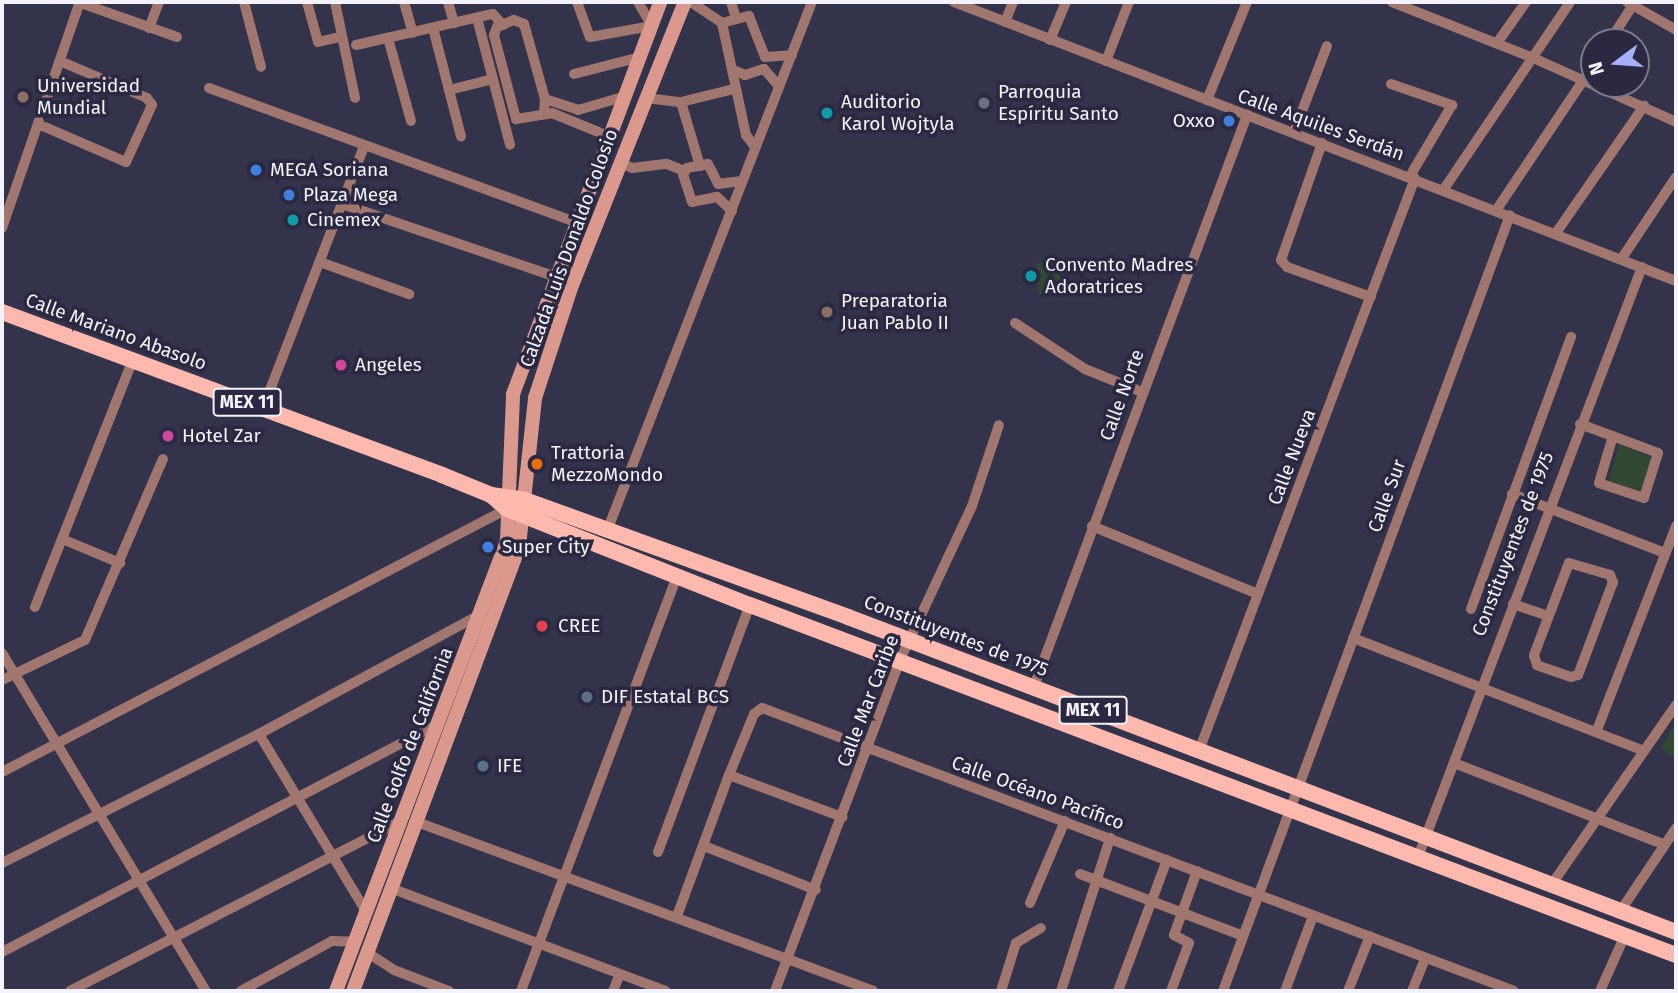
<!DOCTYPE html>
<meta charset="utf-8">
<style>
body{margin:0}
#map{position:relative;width:1678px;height:993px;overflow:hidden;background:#33334c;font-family:"Fira Sans",sans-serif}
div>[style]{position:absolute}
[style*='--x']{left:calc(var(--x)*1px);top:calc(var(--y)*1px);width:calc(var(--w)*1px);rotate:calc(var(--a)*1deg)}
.green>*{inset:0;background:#314934;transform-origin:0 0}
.street>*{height:10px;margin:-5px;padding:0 5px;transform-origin:5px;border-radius:5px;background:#a0766f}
.secondary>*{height:14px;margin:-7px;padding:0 7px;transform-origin:7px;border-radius:7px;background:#db998e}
.primary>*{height:16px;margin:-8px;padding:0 8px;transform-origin:8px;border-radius:8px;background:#feb9ae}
.dots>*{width:19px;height:19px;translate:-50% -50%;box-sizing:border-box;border:4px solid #2a2941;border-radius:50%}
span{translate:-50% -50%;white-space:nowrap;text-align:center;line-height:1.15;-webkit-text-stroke:7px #2a2941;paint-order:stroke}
.shield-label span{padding:2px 5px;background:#2a2941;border:2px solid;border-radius:5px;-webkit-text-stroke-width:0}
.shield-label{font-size:18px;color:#f3f3fd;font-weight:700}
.poi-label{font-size:19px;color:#f3f3fd}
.left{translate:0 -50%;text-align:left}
.right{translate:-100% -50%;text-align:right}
.street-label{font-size:19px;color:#f3f3fd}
.frame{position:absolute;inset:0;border:4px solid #f3f3fd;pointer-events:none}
.north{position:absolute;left:1580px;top:28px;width:70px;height:70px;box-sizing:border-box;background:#2a2941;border:2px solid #7a7a8c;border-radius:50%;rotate:254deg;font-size:19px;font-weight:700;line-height:28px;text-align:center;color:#f3f3fd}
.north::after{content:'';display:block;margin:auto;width:24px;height:32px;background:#a6b1fc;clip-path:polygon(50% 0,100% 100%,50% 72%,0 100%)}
</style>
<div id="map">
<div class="green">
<i style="left:1060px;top:262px;width:31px;height:24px;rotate:86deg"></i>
<i style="clip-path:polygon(1619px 444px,1652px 458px,1642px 492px,1609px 481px)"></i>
<i style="clip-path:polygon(1673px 728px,1676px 730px,1676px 759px,1661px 748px)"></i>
</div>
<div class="street">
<i style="--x:78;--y:2;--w:105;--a:19.5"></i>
<i style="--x:244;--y:2;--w:67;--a:75.3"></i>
<i style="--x:307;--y:2;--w:41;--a:74.6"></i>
<i style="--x:318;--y:42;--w:23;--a:-13"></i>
<i style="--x:335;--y:2;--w:98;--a:78.2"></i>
<i style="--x:404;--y:2;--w:32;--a:74"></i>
<i style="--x:448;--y:2;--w:22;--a:74"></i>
<i style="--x:577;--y:2;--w:37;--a:70"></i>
<i style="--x:590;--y:37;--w:63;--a:-10.1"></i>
<i style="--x:652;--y:26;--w:28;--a:-120"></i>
<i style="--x:691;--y:2;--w:37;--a:34"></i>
<i style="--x:731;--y:2;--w:17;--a:73"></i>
<i style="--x:954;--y:2;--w:774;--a:21.13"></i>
<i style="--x:1392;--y:2;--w:149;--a:21.6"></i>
<i style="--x:1531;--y:57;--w:159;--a:24.1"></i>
<i style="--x:1627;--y:2;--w:56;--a:29.7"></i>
<i style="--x:477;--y:18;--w:131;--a:75.4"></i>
<i style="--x:1005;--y:22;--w:22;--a:-68"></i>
<i style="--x:722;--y:23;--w:115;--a:77.9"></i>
<i style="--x:746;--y:135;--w:15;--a:53"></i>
<i style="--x:722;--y:23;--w:28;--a:-15"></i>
<i style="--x:749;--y:16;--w:44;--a:68.7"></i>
<i style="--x:149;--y:28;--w:28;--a:-69"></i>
<i style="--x:433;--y:28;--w:112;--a:75.5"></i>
<i style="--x:388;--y:38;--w:86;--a:74.5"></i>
<i style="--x:1050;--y:40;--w:41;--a:-67.2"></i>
<i style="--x:1609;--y:42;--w:44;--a:-57"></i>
<i style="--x:1497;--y:43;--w:50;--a:-54.7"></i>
<i style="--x:356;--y:45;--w:140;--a:-12.8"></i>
<i style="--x:493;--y:14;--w:15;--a:48"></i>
<i style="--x:765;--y:57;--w:27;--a:-4"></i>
<i style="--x:1106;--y:61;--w:63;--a:-68.7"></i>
<i style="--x:764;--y:69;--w:23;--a:49"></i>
<i style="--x:736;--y:71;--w:10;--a:24"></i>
<i style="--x:745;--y:75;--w:20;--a:-18"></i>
<i style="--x:574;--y:74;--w:68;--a:-14.4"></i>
<i style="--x:1391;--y:84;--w:65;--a:19"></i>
<i style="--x:1452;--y:105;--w:82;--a:120.6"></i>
<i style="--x:209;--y:88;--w:391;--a:20.1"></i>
<i style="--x:449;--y:90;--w:45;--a:-14"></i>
<i style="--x:646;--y:98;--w:35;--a:7"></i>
<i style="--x:681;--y:102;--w:55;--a:-13.8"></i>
<i style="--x:545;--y:99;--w:35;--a:18"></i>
<i style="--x:578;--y:110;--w:50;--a:-16.3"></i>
<i style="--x:1207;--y:100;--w:106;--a:-67.8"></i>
<i style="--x:681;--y:102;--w:67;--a:73.5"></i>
<i style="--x:544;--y:112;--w:13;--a:-86"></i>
<i style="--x:545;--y:99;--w:78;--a:-105.6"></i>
<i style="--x:524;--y:24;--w:11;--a:-158"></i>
<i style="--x:514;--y:20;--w:18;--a:158"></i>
<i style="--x:497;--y:27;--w:9;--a:111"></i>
<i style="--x:494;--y:35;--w:87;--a:75.3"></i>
<i style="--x:516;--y:119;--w:36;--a:-9"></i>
<i style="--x:552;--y:113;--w:61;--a:22.3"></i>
<i style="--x:38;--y:124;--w:96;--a:23.4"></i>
<i style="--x:126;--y:162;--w:63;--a:-65.5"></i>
<i style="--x:152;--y:105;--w:9;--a:-126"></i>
<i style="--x:147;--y:98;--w:95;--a:-157"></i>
<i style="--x:1294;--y:132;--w:92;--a:-69"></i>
<i style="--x:1322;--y:143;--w:124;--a:109.3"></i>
<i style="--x:1281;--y:260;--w:9;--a:49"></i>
<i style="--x:1287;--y:267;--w:89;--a:19.7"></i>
<i style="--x:621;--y:163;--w:12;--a:24"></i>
<i style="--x:632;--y:168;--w:35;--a:-7"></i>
<i style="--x:667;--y:164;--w:18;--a:22"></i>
<i style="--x:1444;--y:189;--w:225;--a:-56"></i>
<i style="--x:342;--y:204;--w:227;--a:18.8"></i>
<i style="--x:1497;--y:209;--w:174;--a:-56.2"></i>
<i style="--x:732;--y:211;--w:21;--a:-137"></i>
<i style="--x:717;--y:197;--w:25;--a:169"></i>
<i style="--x:692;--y:202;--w:28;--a:-108"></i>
<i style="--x:683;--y:175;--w:8;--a:-60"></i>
<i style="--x:687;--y:168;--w:21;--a:-11"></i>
<i style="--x:708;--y:164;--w:22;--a:63"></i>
<i style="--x:718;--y:184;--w:24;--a:-7"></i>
<i style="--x:2;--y:228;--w:239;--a:-71"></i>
<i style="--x:1556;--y:233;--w:155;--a:-55.3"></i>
<i style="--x:1622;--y:258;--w:97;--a:-56.3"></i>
<i style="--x:320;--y:262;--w:95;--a:19.8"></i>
<i style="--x:1015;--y:323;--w:84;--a:33.3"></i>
<i style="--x:1085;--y:369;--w:61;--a:22"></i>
<i style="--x:263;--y:408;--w:281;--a:-68.9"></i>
<i style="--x:1580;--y:424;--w:83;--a:20.4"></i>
<i style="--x:1658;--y:453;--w:47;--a:107.3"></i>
<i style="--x:1644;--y:498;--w:47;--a:-161.6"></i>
<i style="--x:1599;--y:483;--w:49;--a:-73.4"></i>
<i style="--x:1512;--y:494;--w:164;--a:21.1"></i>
<i style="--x:1092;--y:526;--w:179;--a:22.3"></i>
<i style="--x:607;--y:531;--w:567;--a:-68.82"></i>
<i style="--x:62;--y:539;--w:63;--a:22.5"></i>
<i style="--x:1569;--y:563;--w:43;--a:16.3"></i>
<i style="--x:1610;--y:575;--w:8;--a:67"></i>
<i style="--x:1613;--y:582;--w:99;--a:110.6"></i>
<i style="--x:1578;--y:675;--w:7;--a:164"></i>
<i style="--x:1571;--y:677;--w:36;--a:-161"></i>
<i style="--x:1537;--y:665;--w:10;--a:-107"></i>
<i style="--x:1534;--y:655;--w:98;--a:-69.2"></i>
<i style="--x:1513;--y:604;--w:37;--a:19"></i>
<i style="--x:35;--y:607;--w:266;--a:-68.4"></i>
<i style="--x:1471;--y:609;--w:290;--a:-69.8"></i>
<i style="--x:1353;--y:638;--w:312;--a:21.2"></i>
<i style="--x:2;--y:653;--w:395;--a:58.9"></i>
<i style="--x:2;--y:680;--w:92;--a:-25.7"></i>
<i style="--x:85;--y:640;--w:197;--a:-66.7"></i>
<i style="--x:1033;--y:689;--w:613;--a:-69.55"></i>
<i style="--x:1597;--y:730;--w:219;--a:-68.8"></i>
<i style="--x:259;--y:734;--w:209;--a:58.9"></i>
<i style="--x:1200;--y:748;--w:609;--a:-69.33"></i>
<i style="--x:1454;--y:763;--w:226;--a:21.2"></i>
<i style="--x:2;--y:772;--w:569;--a:-27.51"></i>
<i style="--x:729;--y:775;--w:121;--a:20.4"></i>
<i style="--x:417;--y:822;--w:486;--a:20.3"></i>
<i style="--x:704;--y:846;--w:120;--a:21.4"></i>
<i style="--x:658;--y:852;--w:264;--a:-69.6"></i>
<i style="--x:1418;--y:857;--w:631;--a:-69.21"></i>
<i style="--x:2;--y:863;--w:288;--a:-26.7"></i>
<i style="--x:259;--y:734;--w:250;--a:-28.4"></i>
<i style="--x:1080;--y:874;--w:174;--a:20.8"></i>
<i style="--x:1552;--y:884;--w:218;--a:-55.3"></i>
<i style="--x:393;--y:889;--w:291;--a:20.5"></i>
<i style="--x:1030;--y:903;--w:89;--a:-66.9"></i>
<i style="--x:1621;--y:910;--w:99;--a:-56.1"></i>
<i style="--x:677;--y:916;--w:150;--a:-69.8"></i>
<i style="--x:729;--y:775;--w:66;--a:-67.7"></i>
<i style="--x:754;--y:714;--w:10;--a:-37"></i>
<i style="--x:762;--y:708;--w:803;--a:20.62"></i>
<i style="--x:2;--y:952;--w:493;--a:-27.6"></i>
<i style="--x:368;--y:953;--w:31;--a:33"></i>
<i style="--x:394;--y:970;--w:59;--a:20.9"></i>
<i style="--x:70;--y:991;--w:372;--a:-27.2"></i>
<i style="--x:241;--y:991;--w:104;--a:-28.8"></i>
<i style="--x:332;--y:941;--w:23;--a:2"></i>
<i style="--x:521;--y:991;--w:444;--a:-69.4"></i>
<i style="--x:613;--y:991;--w:18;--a:-68"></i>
<i style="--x:775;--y:991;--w:352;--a:-69.3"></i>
<i style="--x:899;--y:662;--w:172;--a:-64.9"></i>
<i style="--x:972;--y:506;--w:85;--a:-71.6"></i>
<i style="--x:1001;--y:991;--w:50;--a:-72.6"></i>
<i style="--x:1016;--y:943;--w:29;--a:-31"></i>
<i style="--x:1061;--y:991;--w:161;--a:-72.2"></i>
<i style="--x:1118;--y:991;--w:140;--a:-69.5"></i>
<i style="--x:1171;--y:991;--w:51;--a:-69.4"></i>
<i style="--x:1189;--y:943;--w:17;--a:-152"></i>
<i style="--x:1174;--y:935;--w:68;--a:-70.2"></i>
<i style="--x:1223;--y:991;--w:827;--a:-69.7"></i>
<i style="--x:1285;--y:991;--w:80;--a:-69.5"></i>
<i style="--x:1348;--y:991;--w:59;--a:-68.2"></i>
<i style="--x:1412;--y:991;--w:35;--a:-68"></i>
<i style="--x:1600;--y:991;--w:61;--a:-65.9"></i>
</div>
<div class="secondary">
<i style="--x:336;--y:991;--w:482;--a:-69.2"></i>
<i style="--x:507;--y:540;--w:146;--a:-87.6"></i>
<i style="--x:513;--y:394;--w:419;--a:-69.4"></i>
<i style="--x:353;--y:991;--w:475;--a:-69.5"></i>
<i style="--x:519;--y:546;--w:149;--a:-83.8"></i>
<i style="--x:535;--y:398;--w:116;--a:-71.9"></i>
<i style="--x:571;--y:288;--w:308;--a:-68.3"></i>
</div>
<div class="primary">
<i style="--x:2;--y:312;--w:469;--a:20.3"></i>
<i style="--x:442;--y:475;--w:53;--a:22.2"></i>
<i style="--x:491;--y:495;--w:21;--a:41"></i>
<i style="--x:507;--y:509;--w:261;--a:21.6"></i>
<i style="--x:750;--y:605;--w:990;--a:20.71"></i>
<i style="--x:491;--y:495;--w:34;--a:8"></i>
<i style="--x:525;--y:500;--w:344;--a:19.9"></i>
<i style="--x:848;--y:617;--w:886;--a:20.83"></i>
</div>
<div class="dots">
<i style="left:23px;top:97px;background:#8d6e63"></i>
<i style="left:984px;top:103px;background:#6b7280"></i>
<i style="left:827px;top:113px;background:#0f9aa8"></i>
<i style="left:1229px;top:121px;background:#3f7fe0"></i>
<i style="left:256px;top:170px;background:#3f7fe0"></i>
<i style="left:289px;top:195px;background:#3f7fe0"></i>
<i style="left:293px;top:220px;background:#0f9aa8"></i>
<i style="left:1031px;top:276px;background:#0f9aa8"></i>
<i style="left:827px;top:312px;background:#8d6e63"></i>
<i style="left:341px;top:365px;background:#d1479c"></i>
<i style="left:168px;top:436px;background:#d1479c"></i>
<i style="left:537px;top:464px;background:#e8710a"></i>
<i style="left:488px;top:547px;background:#3f7fe0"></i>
<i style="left:542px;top:626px;background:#e0444e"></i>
<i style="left:587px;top:697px;background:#5c6f8a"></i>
<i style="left:483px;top:766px;background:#5c6f8a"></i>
</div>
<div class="shield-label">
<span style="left:247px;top:402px">MEX 11</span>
<span style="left:1093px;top:710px">MEX 11</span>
</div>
<div class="poi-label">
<span class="left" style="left:37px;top:97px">Universidad<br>Mundial</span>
<span class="left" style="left:998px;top:103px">Parroquia<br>Espíritu Santo</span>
<span class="left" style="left:841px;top:113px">Auditorio<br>Karol Wojtyla</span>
<span class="right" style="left:1215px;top:121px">Oxxo</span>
<span class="left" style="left:270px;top:170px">MEGA Soriana</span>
<span class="left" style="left:303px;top:195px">Plaza Mega</span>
<span class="left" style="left:307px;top:220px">Cinemex</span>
<span class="left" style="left:1045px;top:276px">Convento Madres<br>Adoratrices</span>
<span class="left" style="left:841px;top:312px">Preparatoria<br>Juan Pablo II</span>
<span class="left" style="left:355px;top:365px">Angeles</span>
<span class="left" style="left:182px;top:436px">Hotel Zar</span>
<span class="left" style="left:551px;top:464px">Trattoria<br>MezzoMondo</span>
<span class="left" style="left:502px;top:547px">Super City</span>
<span class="left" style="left:558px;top:626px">CREE</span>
<span class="left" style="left:601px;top:697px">DIF Estatal BCS</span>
<span class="left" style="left:497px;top:766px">IFE</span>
</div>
<div class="street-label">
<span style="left:1321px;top:125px;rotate:20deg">Calle Aquiles Serdán</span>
<span style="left:569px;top:248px;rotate:-70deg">Calzada Luis Donaldo Colosio</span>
<span style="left:116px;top:332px;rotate:20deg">Calle Mariano Abasolo</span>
<span style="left:1122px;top:395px;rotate:-70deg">Calle Norte</span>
<span style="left:1292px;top:457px;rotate:-69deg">Calle Nueva</span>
<span style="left:1387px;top:496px;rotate:-70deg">Calle Sur</span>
<span style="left:1513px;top:544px;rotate:-69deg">Constituyentes de 1975</span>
<span style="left:956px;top:636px;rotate:21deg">Constituyentes de 1975</span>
<span style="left:868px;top:701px;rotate:-69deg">Calle Mar Caribe</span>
<span style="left:410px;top:745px;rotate:-69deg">Calle Golfo de California</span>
<span style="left:1038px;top:793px;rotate:20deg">Calle Océano Pacífico</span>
</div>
<div class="frame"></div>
<div class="north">N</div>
</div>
